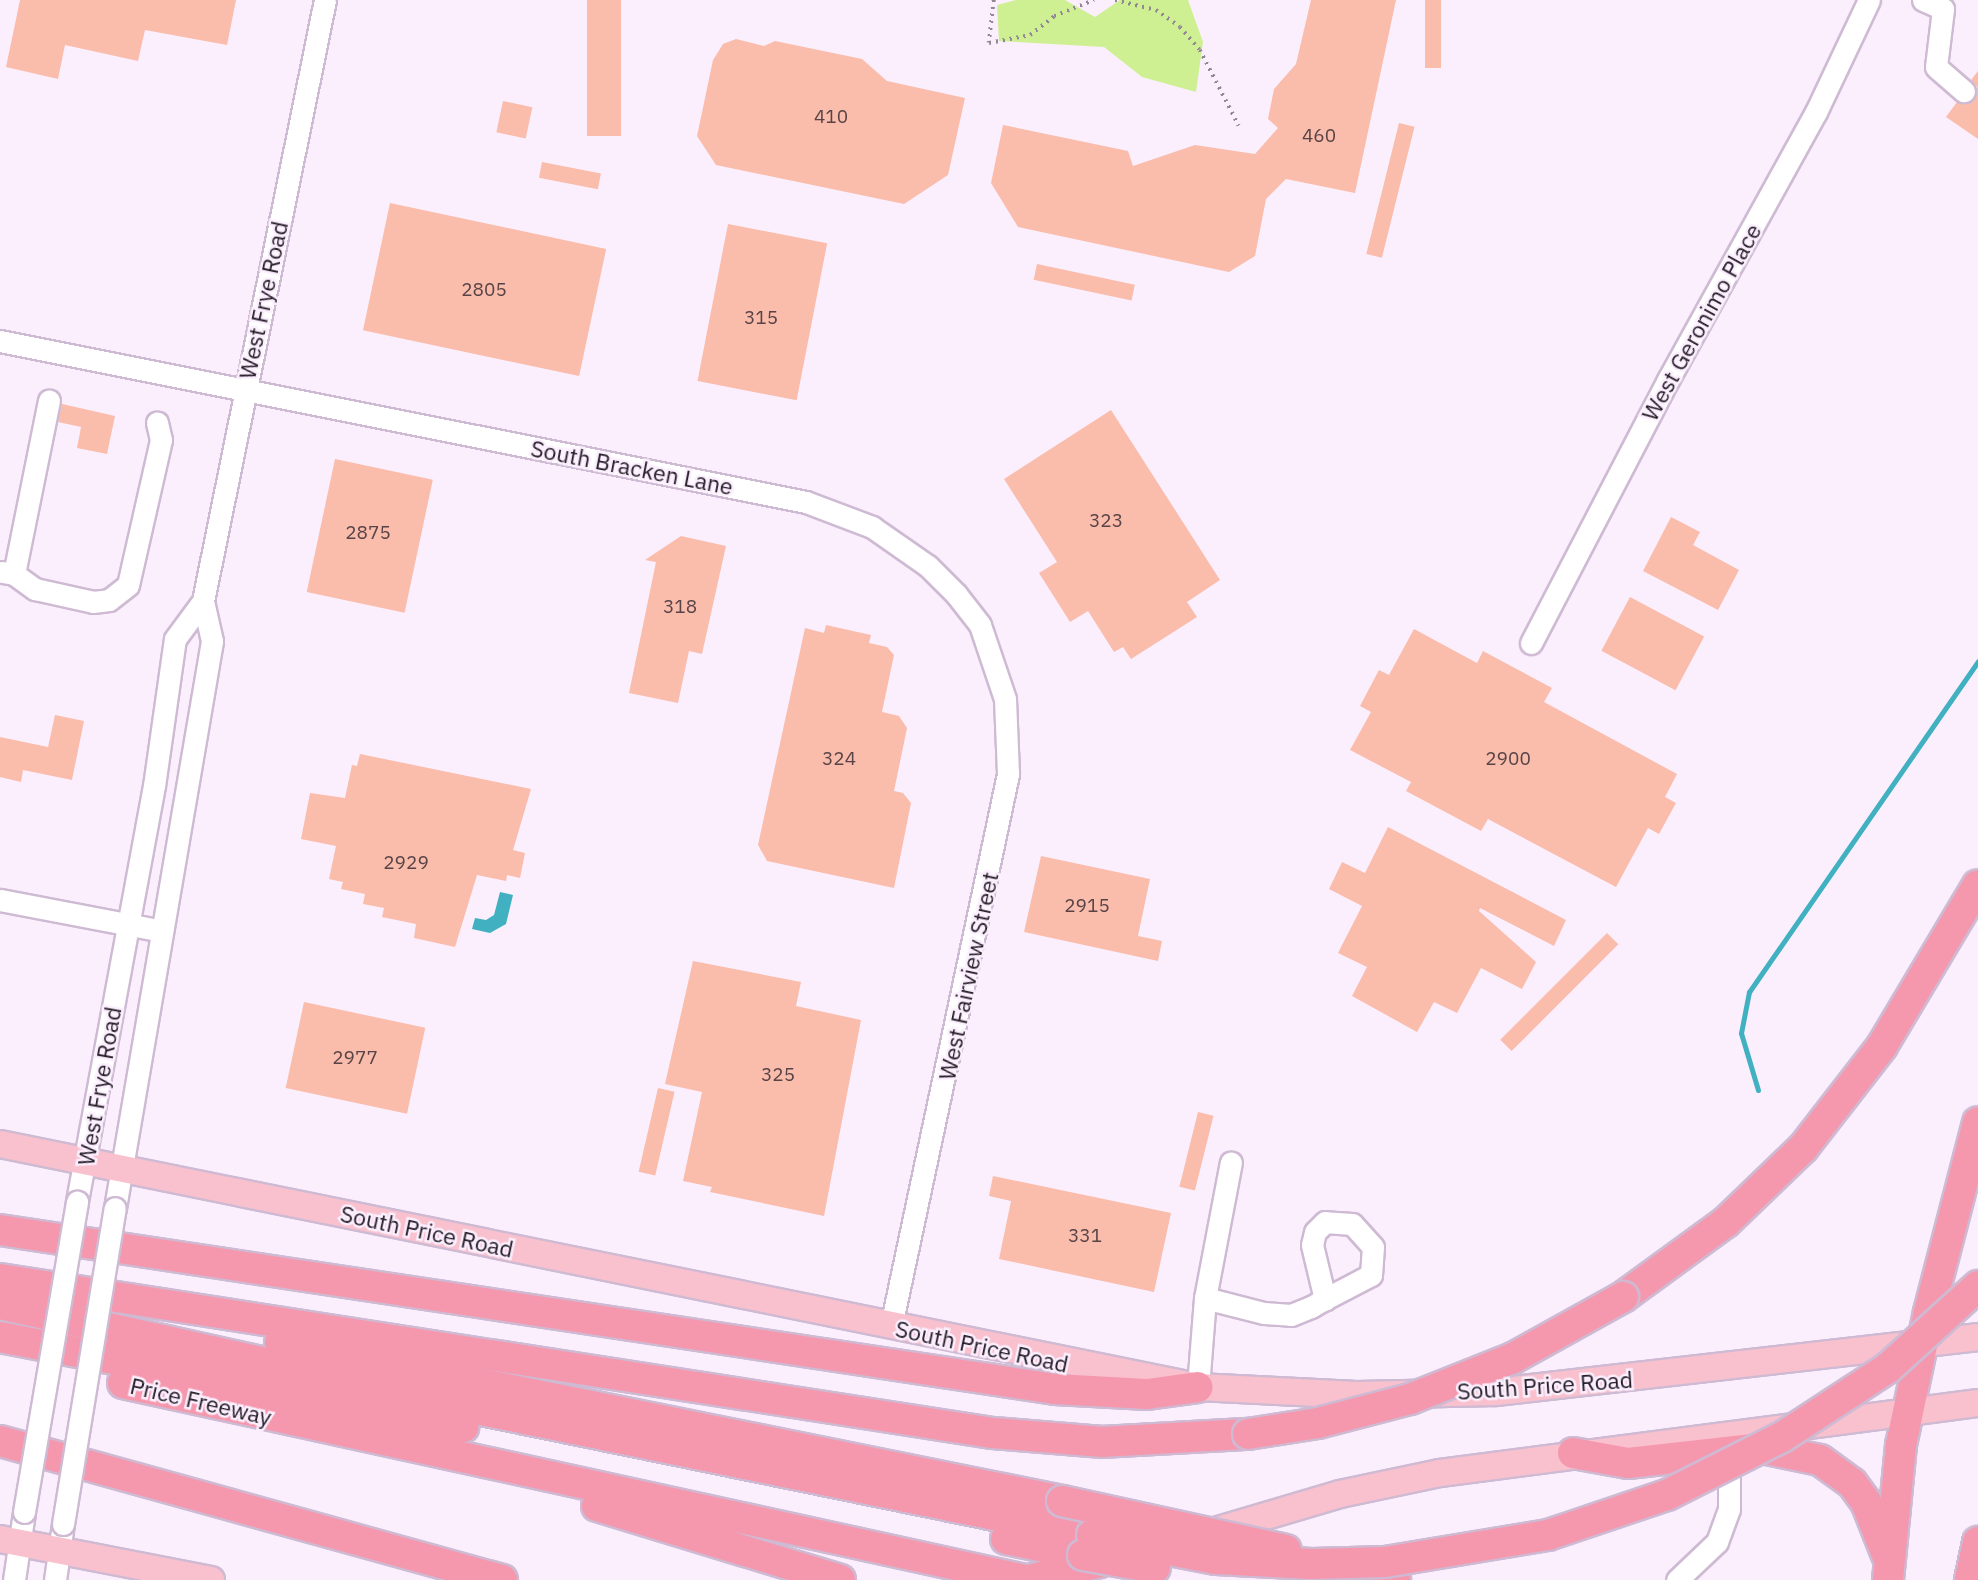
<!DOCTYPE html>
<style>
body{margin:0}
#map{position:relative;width:1978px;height:1580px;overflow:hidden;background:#fbeffe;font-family:"IBM Plex Sans",sans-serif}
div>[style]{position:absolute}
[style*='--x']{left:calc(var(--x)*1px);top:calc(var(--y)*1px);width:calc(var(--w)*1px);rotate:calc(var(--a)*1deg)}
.green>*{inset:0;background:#cef092}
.water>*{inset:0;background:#41b1c1}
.stream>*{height:5px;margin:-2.5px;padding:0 2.5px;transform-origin:2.5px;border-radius:2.5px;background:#41b1c1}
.building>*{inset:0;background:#fabcab;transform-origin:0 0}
.path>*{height:3.5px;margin-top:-1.75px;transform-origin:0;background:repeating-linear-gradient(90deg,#928894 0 2px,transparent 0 7px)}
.roads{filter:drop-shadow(2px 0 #cfbad3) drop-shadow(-2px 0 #cfbad3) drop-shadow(0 2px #cfbad3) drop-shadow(0 -2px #cfbad3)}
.minor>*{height:21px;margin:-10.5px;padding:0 10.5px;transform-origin:10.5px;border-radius:10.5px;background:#fff}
.major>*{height:26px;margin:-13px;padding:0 13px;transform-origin:13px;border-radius:13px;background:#f9c1ce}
.highway>*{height:30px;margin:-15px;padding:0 15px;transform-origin:15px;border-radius:15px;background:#f598ae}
.bridges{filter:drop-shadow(2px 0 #cfbad3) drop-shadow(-2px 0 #cfbad3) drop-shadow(0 2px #cfbad3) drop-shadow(0 -2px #cfbad3)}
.minor-bridge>*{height:21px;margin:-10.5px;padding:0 10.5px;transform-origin:10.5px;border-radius:10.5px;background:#fff}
.highway-bridge>*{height:30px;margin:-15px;padding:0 15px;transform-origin:15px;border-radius:15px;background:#f598ae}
span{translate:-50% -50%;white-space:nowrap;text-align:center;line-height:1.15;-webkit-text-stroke:5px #fbeffe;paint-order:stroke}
.number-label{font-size:19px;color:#584346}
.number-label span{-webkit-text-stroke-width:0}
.street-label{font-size:23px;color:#221b24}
</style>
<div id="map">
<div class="green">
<i style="clip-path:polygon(1016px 0,1065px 0,1095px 17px,1120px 0,1188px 0,1203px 42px,1196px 92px,1142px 77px,1104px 47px,999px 41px,997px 5px)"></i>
</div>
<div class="water">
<i style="clip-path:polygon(500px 892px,513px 895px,506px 924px,490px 933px,472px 929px,475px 918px,486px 920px,494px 915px)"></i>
</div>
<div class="stream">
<i style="--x:1758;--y:1090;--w:59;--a:-106.6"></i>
<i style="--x:1741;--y:1033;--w:42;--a:-79"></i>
<i style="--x:1749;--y:992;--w:402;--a:-55.3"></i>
</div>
<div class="building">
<i style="clip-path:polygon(20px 0,236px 0,227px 45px,145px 30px,138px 61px,65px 45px,58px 79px,6px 67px)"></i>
<i style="left:587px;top:0;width:34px;height:136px"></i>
<i style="clip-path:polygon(1311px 0,1396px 0,1355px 193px,1286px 179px,1266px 199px,1255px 256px,1229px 272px,1018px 227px,991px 183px,1003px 125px,1128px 151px,1133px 166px,1195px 145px,1255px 154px,1278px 128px,1268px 119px,1274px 89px,1296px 64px)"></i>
<i style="left:1425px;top:0;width:16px;height:68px"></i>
<i style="clip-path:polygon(736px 39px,764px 46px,775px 41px,862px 59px,887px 81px,965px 98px,948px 175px,904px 204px,716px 165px,697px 136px,713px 60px,723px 44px)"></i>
<i style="clip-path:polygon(1978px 71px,1978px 139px,1946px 117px,1957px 102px,1968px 104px,1974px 99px,1977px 87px,1971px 80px)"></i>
<i style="left:503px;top:101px;width:30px;height:32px;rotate:12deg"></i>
<i style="left:1399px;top:123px;width:16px;height:135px;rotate:14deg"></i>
<i style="left:542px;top:162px;width:60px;height:16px;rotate:11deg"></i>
<i style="left:390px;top:203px;width:221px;height:130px;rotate:12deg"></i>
<i style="left:728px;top:224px;width:101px;height:160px;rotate:11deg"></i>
<i style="left:1037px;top:264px;width:100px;height:16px;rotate:12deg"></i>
<i style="clip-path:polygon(62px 404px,115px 416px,107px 454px,77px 448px,81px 427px,58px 422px)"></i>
<i style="clip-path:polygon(1111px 410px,1220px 580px,1187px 602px,1197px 617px,1131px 659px,1123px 647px,1114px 652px,1088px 611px,1070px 622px,1039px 573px,1057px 562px,1004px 479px)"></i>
<i style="left:335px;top:459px;width:100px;height:136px;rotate:12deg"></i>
<i style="clip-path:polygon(1671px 517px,1700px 532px,1693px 545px,1739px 570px,1718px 610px,1643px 571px)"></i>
<i style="clip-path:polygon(681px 536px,726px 546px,702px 654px,689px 651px,678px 703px,629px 693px,656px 562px,645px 560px)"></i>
<i style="left:1630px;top:597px;width:84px;height:61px;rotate:28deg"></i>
<i style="clip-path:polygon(826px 625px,871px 635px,869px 643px,887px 647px,894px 655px,882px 712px,899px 716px,907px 728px,894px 791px,903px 793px,911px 803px,894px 888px,767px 861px,758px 845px,805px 628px,824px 633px)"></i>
<i style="clip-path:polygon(1414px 629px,1477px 663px,1483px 651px,1552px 688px,1544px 702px,1677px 774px,1665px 797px,1676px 803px,1659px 834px,1648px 828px,1616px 887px,1488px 819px,1481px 831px,1406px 791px,1411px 782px,1350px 750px,1371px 712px,1360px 706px,1379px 670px,1389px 675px)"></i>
<i style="clip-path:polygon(55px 715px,84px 721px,72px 780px,23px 770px,21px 782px,0 777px,0 737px,48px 747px)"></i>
<i style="clip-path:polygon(360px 754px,531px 789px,513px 850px,525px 853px,520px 878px,507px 875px,506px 881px,477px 875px,455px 947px,414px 938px,416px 924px,382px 917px,384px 908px,363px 904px,365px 894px,341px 889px,343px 882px,329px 879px,336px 846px,301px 839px,310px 793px,345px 798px,352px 765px,357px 766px)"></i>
<i style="clip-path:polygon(1388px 827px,1566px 920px,1554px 946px,1480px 908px,1479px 911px,1536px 962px,1522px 989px,1481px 968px,1457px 1013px,1434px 1002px,1417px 1032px,1352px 996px,1367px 967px,1338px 953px,1362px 906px,1329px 889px,1342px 862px,1365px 873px)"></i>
<i style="clip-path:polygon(1041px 856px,1150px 879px,1138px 936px,1162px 941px,1158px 961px,1024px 932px)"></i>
<i style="left:1607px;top:933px;width:16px;height:151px;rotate:45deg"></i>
<i style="clip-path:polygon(693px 961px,801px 982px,796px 1006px,861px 1020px,824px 1216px,710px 1192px,712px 1187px,683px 1181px,702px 1092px,665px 1084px)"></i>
<i style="left:304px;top:1002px;width:124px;height:88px;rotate:12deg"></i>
<i style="left:658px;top:1088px;width:17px;height:86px;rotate:13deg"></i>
<i style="left:1198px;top:1112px;width:16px;height:77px;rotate:14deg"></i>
<i style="clip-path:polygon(993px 1176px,1171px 1213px,1154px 1292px,999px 1259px,1011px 1201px,989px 1196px)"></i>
</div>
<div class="path">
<i style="--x:994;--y:0;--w:43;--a:96.6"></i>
<i style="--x:989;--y:43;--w:42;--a:-11"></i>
<i style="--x:1030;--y:35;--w:31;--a:-38"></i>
<i style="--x:1054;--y:16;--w:43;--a:-21.8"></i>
<i style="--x:1115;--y:0;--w:42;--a:13.7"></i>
<i style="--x:1156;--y:10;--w:29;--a:35"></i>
<i style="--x:1180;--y:27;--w:30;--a:49"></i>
<i style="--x:1200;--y:50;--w:85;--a:62.8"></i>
</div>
<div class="roads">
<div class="minor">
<i style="--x:1923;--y:0;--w:22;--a:24"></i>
<i style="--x:1943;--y:9;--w:58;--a:96.9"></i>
<i style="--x:1936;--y:67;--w:37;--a:41"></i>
<i style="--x:0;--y:341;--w:822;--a:11.3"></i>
<i style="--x:806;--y:502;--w:71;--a:20.7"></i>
<i style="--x:872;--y:527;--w:68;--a:34.9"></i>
<i style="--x:928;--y:566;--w:40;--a:45"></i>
<i style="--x:956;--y:594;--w:39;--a:52"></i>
<i style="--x:980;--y:625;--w:78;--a:71.3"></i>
<i style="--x:1005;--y:699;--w:75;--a:87.7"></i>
<i style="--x:1008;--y:774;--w:564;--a:101.97"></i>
<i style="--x:2;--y:572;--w:12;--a:9"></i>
<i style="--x:14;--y:574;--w:177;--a:-78.6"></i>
<i style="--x:14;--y:574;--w:26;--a:36"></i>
<i style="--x:35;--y:589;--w:59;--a:12.6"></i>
<i style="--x:93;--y:602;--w:16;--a:-7"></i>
<i style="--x:109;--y:600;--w:24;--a:-38"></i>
<i style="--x:128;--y:585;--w:149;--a:-77.2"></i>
<i style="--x:161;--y:440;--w:18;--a:-103"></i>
<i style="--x:1531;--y:643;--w:297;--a:-62.5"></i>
<i style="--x:1668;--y:380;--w:306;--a:-61.1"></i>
<i style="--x:1816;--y:112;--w:124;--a:-64.7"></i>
<i style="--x:0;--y:900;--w:165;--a:10.8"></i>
<i style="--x:77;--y:1201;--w:422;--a:-79.5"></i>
<i style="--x:154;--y:786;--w:148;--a:-81.9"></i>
<i style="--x:175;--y:639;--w:47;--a:-53.6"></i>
<i style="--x:115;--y:1208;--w:575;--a:-80.29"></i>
<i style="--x:212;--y:641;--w:41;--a:-102.7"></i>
<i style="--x:203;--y:601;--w:613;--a:-78.53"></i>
<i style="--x:1205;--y:1298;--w:61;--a:14.3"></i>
<i style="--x:1264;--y:1313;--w:27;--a:4"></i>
<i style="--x:1291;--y:1315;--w:22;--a:-22"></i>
<i style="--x:1311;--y:1307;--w:16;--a:-30"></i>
<i style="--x:1325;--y:1299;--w:52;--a:-27.6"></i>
<i style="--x:1371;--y:1275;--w:28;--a:-86"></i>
<i style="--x:1373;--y:1247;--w:31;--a:-132"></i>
<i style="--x:1352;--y:1224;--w:27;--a:-176"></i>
<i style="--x:1325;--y:1222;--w:14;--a:135"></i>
<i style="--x:1315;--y:1232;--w:13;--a:103"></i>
<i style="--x:1312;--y:1245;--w:56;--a:76.5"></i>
<i style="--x:1198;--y:1387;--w:89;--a:-85.5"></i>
<i style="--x:1205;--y:1298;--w:138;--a:-79.2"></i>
<i style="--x:14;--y:1580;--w:69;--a:-81.6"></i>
<i style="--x:55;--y:1580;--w:57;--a:-81.9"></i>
<i style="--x:1677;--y:1580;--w:55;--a:-43.5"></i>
<i style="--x:1717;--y:1542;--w:35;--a:-70"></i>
<i style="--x:1729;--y:1509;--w:54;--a:-90"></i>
</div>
<div class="major">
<i style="--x:0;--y:1144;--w:1222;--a:11.47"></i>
<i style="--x:1198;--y:1387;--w:159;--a:2.9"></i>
<i style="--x:1357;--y:1395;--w:139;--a:-1.2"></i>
<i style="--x:1496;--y:1392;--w:485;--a:-6.5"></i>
<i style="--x:1205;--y:1534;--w:141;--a:-16.5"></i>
<i style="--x:1340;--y:1494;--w:102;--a:-11.9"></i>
<i style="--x:1440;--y:1473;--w:543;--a:-7.41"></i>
<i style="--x:0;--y:1539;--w:215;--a:11"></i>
</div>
<div class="highway">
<i style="--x:0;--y:1230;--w:1067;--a:8.57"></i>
<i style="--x:1055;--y:1389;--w:92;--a:3.1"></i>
<i style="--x:1147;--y:1394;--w:51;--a:-7.8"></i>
<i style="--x:0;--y:1279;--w:1005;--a:8.82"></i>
<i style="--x:993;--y:1433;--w:110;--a:4.7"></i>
<i style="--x:1103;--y:1442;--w:145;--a:-3.2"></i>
<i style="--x:1623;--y:1297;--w:127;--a:-36.1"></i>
<i style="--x:1726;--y:1222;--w:107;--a:-43.9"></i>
<i style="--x:1803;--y:1148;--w:129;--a:-52.2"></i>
<i style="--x:1882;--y:1046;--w:187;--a:-59.2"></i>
<i style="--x:0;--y:1304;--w:468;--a:12.5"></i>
<i style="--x:457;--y:1405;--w:648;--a:11.57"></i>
<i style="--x:0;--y:1337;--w:472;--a:11"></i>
<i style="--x:280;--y:1343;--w:798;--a:11.42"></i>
<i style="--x:123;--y:1383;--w:923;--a:12.32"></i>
<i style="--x:0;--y:1441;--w:521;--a:15.48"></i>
<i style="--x:1573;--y:1453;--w:56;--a:10.3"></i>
<i style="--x:1628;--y:1463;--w:135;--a:-6.4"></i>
<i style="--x:1762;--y:1448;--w:59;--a:11.7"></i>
<i style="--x:1820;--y:1460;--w:39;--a:36"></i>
<i style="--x:1852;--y:1483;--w:24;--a:54"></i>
<i style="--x:1866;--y:1502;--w:57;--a:68.4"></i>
<i style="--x:597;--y:1506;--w:254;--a:16.9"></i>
<i style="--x:1006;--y:1539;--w:79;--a:11.7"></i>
<i style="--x:1377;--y:1574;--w:19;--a:18"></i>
<i style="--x:1029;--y:1580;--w:73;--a:-14.2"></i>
<i style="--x:1888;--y:1580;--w:136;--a:-84.5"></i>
<i style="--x:1901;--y:1445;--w:136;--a:-78.1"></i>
<i style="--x:1929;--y:1312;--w:196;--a:-75.5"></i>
<i style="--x:1970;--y:1580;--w:39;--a:-78"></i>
</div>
</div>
<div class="bridges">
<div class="minor-bridge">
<i style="--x:24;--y:1512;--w:315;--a:-80.3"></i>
<i style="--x:63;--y:1524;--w:320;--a:-80.7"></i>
</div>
<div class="highway-bridge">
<i style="--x:1248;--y:1434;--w:71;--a:-8.9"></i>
<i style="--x:1318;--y:1423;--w:95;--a:-14.6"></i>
<i style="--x:1410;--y:1399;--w:111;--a:-21.7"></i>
<i style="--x:1513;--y:1358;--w:126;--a:-29"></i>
<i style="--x:1062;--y:1501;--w:229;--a:12.3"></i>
<i style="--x:1092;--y:1535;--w:126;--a:11"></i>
<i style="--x:1216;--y:1559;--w:96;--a:3"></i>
<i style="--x:1312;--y:1564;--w:73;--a:-1.6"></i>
<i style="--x:1385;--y:1562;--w:165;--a:-9.4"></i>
<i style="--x:1548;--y:1535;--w:126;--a:-18.6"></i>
<i style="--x:1667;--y:1495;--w:129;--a:-26.8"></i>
<i style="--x:1782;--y:1437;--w:126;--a:-33.1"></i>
<i style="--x:1888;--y:1368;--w:122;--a:-42.3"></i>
<i style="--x:1083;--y:1555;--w:73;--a:10.2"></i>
</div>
</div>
<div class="number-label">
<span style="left:831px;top:117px">410</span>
<span style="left:1319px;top:136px">460</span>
<span style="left:484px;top:290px">2805</span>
<span style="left:761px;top:318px">315</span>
<span style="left:1106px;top:521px">323</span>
<span style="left:368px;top:533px">2875</span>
<span style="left:680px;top:607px">318</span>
<span style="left:839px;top:759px">324</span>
<span style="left:1508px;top:759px">2900</span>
<span style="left:406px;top:863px">2929</span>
<span style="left:1087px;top:906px">2915</span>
<span style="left:355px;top:1058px">2977</span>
<span style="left:778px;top:1075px">325</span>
<span style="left:1085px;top:1236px">331</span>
</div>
<div class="street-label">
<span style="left:263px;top:300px;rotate:-78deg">West Frye Road</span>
<span style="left:1701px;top:322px;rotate:-61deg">West Geronimo Place</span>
<span style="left:632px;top:467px;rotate:11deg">South Bracken Lane</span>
<span style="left:968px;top:976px;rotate:-78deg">West Fairview Street</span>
<span style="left:99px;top:1086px;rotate:-80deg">West Frye Road</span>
<span style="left:427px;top:1231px;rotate:12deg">South Price Road</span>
<span style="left:982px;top:1346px;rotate:12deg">South Price Road</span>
<span style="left:1545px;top:1385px;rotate:-4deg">South Price Road</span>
<span style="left:201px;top:1401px;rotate:13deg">Price Freeway</span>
</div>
</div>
